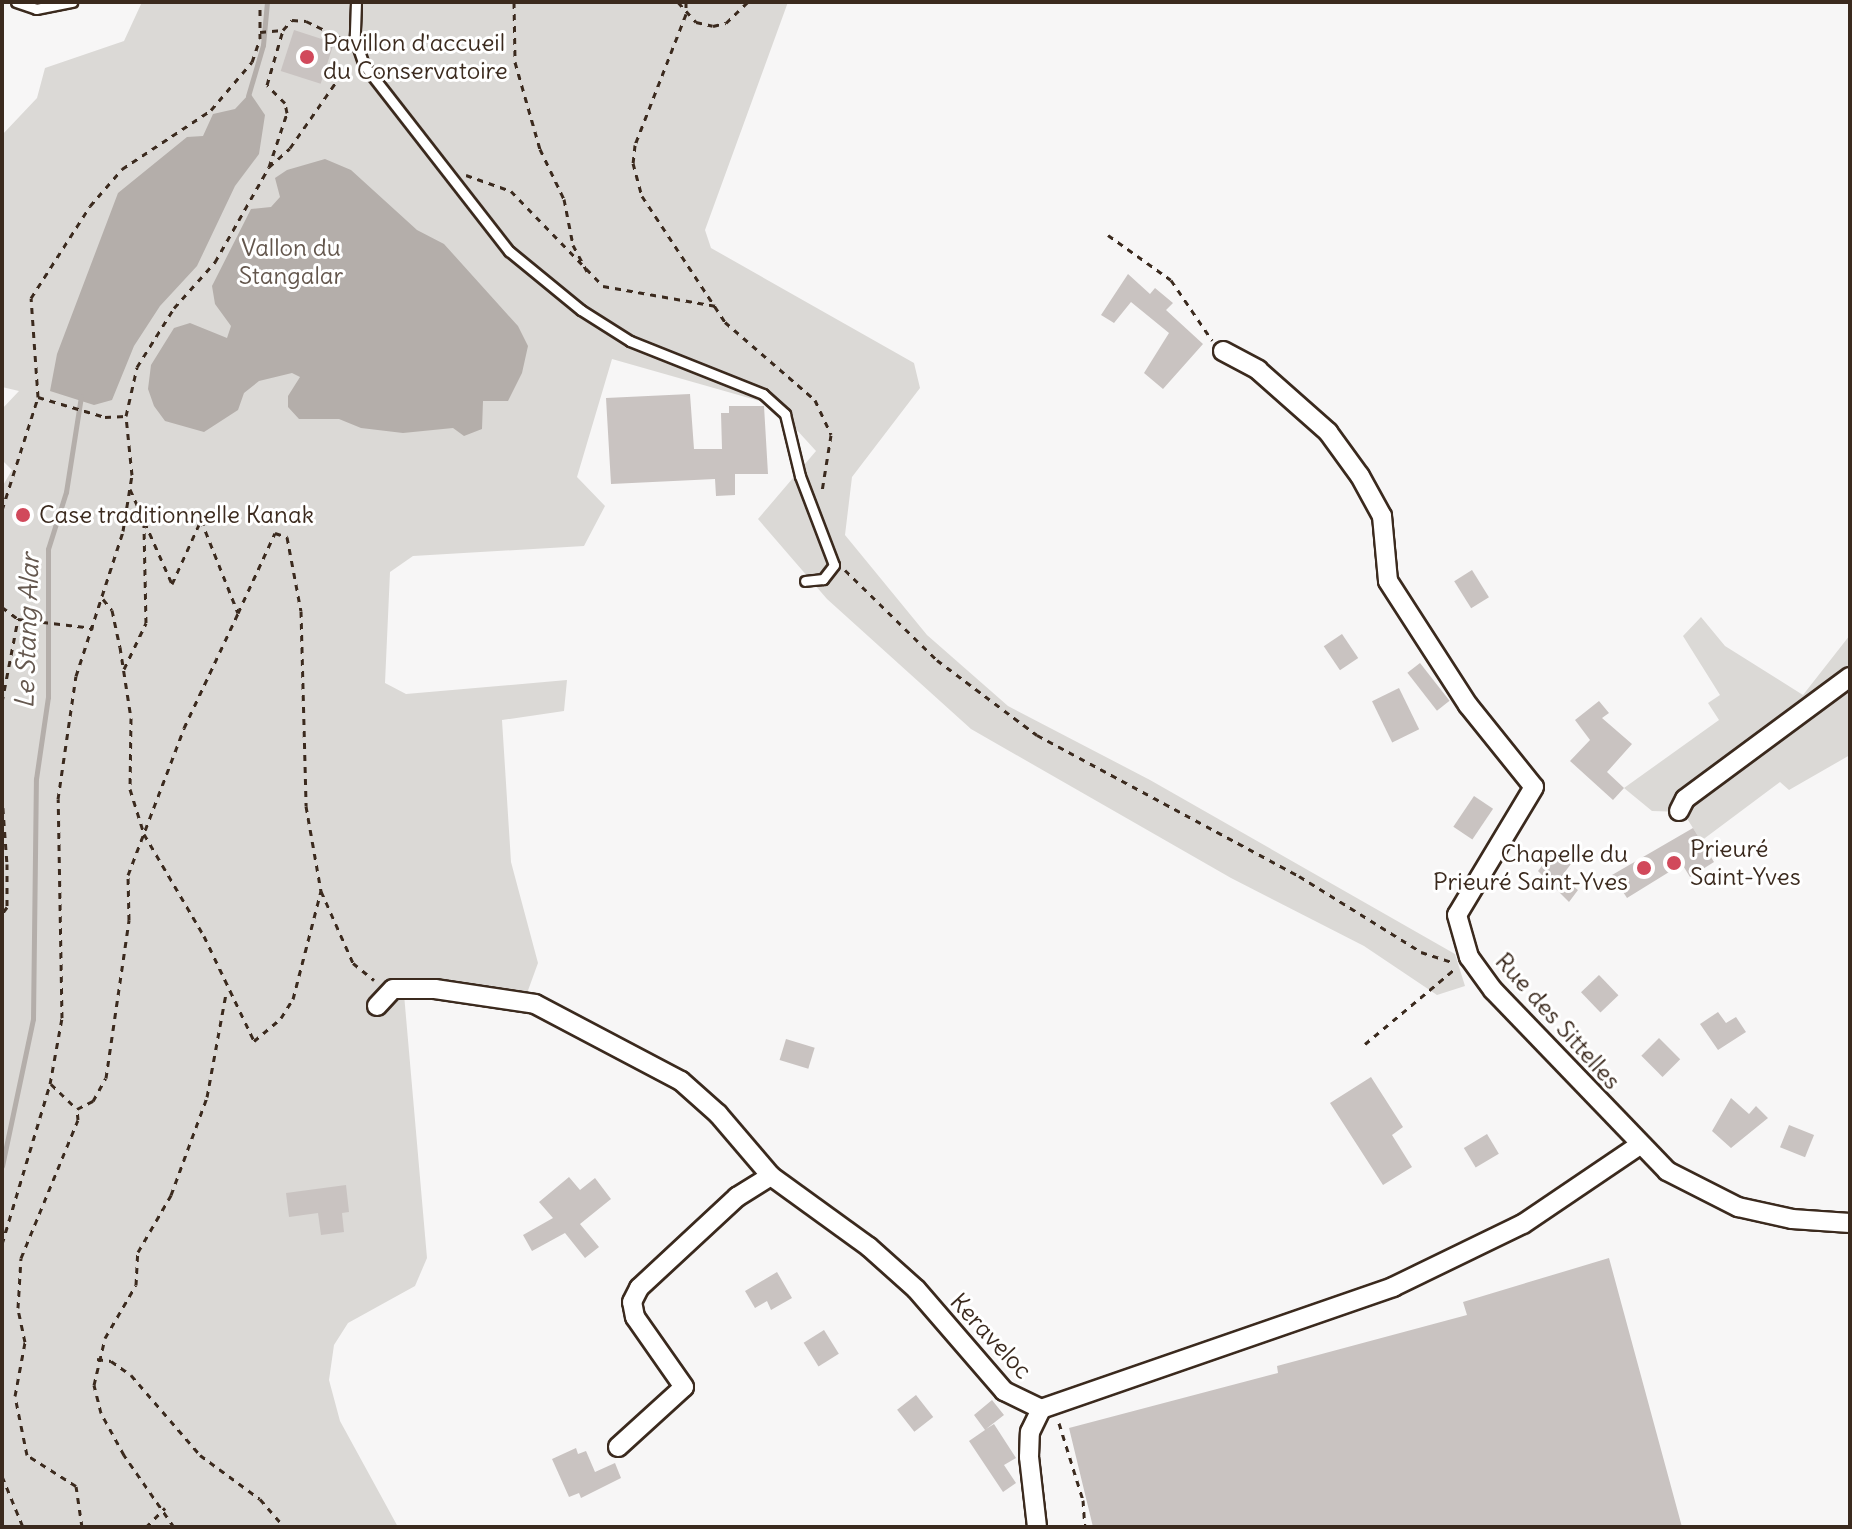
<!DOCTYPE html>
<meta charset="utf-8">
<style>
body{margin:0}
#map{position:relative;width:1852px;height:1529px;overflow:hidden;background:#f7f6f6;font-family:Delius,sans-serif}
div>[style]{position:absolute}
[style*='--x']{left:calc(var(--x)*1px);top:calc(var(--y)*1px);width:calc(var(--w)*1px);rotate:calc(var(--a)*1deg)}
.green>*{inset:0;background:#dbd9d6}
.water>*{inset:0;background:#b4aeaa}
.stream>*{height:5px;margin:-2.5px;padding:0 2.5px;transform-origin:2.5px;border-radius:2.5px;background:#b4aeaa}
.building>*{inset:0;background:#c9c3c1;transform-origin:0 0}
.path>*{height:3px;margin-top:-1.5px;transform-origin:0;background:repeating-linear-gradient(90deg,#3b2a1e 0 6px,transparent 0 12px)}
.roads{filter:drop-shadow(2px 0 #3b2a1e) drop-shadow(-2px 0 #3b2a1e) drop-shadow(0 2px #3b2a1e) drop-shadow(0 -2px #3b2a1e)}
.lane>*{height:9px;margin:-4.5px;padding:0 4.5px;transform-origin:4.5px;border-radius:4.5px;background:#fff}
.street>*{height:18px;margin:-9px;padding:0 9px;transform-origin:9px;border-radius:9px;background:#fff}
.dots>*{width:22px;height:22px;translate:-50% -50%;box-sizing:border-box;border:4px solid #fff;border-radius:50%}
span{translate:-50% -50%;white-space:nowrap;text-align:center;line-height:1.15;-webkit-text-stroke:6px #fff;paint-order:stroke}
.poi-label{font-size:24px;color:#3b2a1e}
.left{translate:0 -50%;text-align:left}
.right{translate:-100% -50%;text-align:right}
.park-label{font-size:24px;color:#63564c}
.street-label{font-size:24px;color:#3b2a1e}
.water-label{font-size:26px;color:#65584f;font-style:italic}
.frame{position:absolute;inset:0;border:4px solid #3b2a1e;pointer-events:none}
</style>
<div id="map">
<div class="green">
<i style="clip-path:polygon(142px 2px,788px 2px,705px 230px,711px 248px,914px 363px,920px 388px,852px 477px,845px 535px,927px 635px,1008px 706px,1150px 780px,1455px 954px,1465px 986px,1437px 995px,1364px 946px,1231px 878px,971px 729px,827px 599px,758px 519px,816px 451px,774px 405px,612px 359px,577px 477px,605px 506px,584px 546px,413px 556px,390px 572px,385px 683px,406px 694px,567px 680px,564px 711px,502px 720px,511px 862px,538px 963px,526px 996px,404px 994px,427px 1258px,415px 1286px,348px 1323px,334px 1345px,329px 1380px,340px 1421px,398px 1527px,2px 1527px,2px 487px,12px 470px,2px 460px,2px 409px,19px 391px,2px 387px,2px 135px,37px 98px,45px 68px,124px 41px)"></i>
<i style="clip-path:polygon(1701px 617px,1725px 646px,1803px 695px,1850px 635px,1850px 755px,1789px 790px,1780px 782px,1701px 841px,1683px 812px,1652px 811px,1624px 788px,1719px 720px,1708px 703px,1720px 695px,1683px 636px)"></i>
</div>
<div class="water">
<i style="clip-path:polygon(250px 93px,265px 115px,259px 154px,235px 186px,197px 266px,160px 306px,134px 346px,112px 400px,94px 405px,50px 391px,57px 354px,118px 193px,187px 137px,203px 136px,213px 114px,235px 109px)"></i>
<i style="clip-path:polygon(325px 159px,351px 170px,417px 230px,444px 244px,518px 326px,528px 346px,522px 373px,508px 401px,483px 401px,482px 429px,464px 436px,453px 428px,403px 433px,361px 428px,339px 419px,299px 419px,288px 407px,288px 396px,300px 377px,292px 373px,259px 381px,244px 393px,238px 410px,204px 432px,165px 421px,154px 406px,148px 389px,151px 365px,174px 328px,190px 323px,227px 338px,231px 326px,215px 304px,212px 286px,251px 209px,271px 207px,280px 197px,275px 178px,287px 170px)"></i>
</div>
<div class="stream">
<i style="--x:248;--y:96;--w:53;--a:-73.6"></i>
<i style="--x:263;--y:45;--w:43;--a:-84.7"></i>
<i style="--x:2;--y:1166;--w:150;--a:-78.1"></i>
<i style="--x:33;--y:1019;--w:240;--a:-89.3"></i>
<i style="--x:36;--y:779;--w:83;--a:-81.7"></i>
<i style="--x:48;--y:697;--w:148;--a:-90"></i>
<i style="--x:48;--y:549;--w:60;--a:-72.5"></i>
<i style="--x:66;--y:492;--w:97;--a:-81.1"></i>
</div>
<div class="building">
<i style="left:294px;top:30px;width:42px;height:43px;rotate:18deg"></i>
<i style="clip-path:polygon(1128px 274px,1150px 294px,1155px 288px,1173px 303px,1166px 310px,1203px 344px,1163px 389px,1144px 373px,1169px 333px,1131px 302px,1114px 323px,1101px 315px)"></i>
<i style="clip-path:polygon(690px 394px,694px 449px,722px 449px,721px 413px,729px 413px,729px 406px,764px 406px,768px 474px,735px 474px,735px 495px,716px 496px,715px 479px,611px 484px,606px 398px)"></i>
<i style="left:1472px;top:570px;width:32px;height:21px;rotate:58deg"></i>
<i style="left:1342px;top:634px;width:29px;height:22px;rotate:56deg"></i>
<i style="left:1420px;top:663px;width:48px;height:16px;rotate:52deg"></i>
<i style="left:1399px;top:688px;width:46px;height:30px;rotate:64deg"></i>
<i style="clip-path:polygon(1599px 701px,1609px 713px,1602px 718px,1632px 744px,1607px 772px,1624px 788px,1613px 800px,1570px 761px,1590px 740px,1575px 720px)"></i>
<i style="left:1474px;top:796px;width:23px;height:37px;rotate:34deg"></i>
<i style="clip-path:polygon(1693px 828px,1714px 862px,1690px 877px,1682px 864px,1627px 898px,1612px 875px)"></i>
<i style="clip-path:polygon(1553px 851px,1571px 864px,1561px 877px,1578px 890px,1569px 902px,1538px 871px)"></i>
<i style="left:1599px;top:975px;width:28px;height:25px;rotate:46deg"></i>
<i style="clip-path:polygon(1718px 1012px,1726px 1023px,1736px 1017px,1746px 1032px,1718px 1050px,1700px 1024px)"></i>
<i style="left:1659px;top:1038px;width:30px;height:25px;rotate:45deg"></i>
<i style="left:786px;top:1039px;width:30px;height:22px;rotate:17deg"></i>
<i style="clip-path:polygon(1371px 1077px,1403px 1127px,1392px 1135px,1412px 1167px,1383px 1185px,1330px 1103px)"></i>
<i style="clip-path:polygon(1731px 1098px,1749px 1114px,1756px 1106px,1768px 1118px,1731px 1148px,1712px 1131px)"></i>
<i style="left:1789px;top:1125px;width:27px;height:24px;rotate:22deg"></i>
<i style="left:1487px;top:1134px;width:23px;height:27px;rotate:59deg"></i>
<i style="clip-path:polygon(569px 1177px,580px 1190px,595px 1178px,611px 1199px,580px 1224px,599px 1247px,585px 1258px,565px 1233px,532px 1251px,523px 1235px,553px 1218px,539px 1202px)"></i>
<i style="clip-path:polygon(346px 1185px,349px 1212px,342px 1213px,344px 1232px,321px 1235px,318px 1213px,289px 1217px,286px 1193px)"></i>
<i style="clip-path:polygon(1609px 1258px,1682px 1527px,1093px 1527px,1069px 1428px,1278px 1373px,1277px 1366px,1467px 1315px,1463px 1302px)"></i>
<i style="clip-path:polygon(777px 1272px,792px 1298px,771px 1310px,767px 1301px,755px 1308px,745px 1291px)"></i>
<i style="left:824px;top:1330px;width:28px;height:24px;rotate:58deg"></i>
<i style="left:916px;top:1395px;width:28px;height:24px;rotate:52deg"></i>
<i style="clip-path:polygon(992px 1400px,1004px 1415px,986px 1429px,994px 1424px,1016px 1458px,1004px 1465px,1016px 1483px,1003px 1492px,969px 1441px,985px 1430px,974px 1415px)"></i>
<i style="clip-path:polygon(576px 1448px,578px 1454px,586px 1451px,595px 1472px,615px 1463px,621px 1478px,581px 1498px,579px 1493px,569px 1497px,552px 1459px)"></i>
</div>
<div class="path">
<i style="--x:514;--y:2;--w:60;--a:89"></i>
<i style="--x:515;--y:62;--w:91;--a:74"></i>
<i style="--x:540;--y:149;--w:55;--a:64.4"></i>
<i style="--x:564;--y:199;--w:47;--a:78.9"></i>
<i style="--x:573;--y:245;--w:30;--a:62"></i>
<i style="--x:678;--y:2;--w:27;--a:48"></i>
<i style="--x:696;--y:22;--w:17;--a:13"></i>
<i style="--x:713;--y:26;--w:13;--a:-13"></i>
<i style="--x:726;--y:23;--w:30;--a:-44"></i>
<i style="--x:686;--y:2;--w:12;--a:90"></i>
<i style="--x:686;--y:14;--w:141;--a:111.3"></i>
<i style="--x:635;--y:145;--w:18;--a:96"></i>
<i style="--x:633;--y:163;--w:34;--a:75"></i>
<i style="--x:642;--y:196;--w:151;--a:56.6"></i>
<i style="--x:725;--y:322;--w:119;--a:40.9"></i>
<i style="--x:815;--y:400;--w:38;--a:65"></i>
<i style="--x:831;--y:435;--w:57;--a:99.1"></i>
<i style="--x:260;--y:32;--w:23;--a:-5"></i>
<i style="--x:283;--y:30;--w:13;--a:-48"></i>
<i style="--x:292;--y:20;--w:14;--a:4"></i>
<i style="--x:306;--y:21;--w:41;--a:25.9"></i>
<i style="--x:269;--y:167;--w:57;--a:-71.6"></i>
<i style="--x:287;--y:113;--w:10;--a:-101"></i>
<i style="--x:285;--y:103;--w:25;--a:-135"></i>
<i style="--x:267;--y:85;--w:57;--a:-73.8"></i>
<i style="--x:466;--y:175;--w:48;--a:19.6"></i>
<i style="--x:511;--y:191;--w:132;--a:45.9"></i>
<i style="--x:603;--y:286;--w:115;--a:10"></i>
<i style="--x:1108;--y:235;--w:77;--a:35.5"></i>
<i style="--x:1171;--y:280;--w:73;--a:55.7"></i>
<i style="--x:38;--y:397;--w:70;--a:16.6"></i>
<i style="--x:105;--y:417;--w:21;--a:-3"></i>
<i style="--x:130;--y:489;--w:104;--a:66.1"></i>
<i style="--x:172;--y:584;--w:70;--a:-65.6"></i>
<i style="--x:201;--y:520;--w:100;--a:68.3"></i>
<i style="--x:238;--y:613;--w:88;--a:-65.2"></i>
<i style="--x:275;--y:533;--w:13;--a:18"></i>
<i style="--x:287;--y:537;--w:75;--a:79.3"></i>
<i style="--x:301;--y:611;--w:195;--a:88.5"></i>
<i style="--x:306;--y:806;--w:86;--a:80"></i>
<i style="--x:2;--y:510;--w:119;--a:-72.3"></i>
<i style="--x:38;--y:397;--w:99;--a:-94"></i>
<i style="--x:31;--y:298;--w:109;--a:-57.3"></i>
<i style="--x:90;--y:206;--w:49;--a:-49.1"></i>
<i style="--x:122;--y:169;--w:107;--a:-33.5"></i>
<i style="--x:211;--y:110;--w:63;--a:-49.5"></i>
<i style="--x:252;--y:62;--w:24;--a:-71"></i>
<i style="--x:260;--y:39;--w:37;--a:-90"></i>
<i style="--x:845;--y:570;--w:129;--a:44.4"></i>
<i style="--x:937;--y:660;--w:125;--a:36.9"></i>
<i style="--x:1037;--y:735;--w:298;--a:28.3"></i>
<i style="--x:1299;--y:876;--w:144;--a:31.9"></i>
<i style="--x:1421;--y:952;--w:32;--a:18"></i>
<i style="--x:103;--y:599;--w:14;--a:51"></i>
<i style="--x:112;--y:610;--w:38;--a:78"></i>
<i style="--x:120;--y:647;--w:72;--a:81.2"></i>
<i style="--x:131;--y:718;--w:71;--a:90.8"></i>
<i style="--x:130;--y:789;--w:47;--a:72.7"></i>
<i style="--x:144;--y:834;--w:118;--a:59.5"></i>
<i style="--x:204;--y:936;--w:116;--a:64.5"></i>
<i style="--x:254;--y:1041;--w:35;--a:-40"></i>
<i style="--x:281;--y:1018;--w:22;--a:-58"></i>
<i style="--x:293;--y:999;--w:112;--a:-75.5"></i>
<i style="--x:321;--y:891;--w:79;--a:66"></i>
<i style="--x:353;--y:963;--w:27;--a:39"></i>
<i style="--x:2;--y:607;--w:20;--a:37"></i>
<i style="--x:18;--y:619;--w:76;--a:6.8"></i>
<i style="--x:124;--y:669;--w:51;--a:-64.4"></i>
<i style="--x:146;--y:623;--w:98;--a:-91.2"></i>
<i style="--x:2;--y:702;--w:85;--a:-79.1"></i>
<i style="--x:2;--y:796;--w:68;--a:85.8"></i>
<i style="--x:7;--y:864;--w:43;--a:90"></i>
<i style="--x:7;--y:907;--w:9;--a:126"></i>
<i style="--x:1365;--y:1044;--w:119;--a:-39.9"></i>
<i style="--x:51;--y:1084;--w:36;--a:44"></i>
<i style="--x:2;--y:1244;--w:167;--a:-73.3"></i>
<i style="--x:50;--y:1084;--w:67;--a:-79.7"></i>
<i style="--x:62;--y:1018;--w:219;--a:-91"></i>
<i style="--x:58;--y:799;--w:124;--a:-81.7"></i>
<i style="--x:76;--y:676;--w:152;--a:-72"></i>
<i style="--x:123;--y:531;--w:57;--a:-80.9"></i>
<i style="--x:132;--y:475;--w:59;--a:-95.8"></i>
<i style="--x:126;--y:416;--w:50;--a:-77.3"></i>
<i style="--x:137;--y:367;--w:70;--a:-57.9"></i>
<i style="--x:174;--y:308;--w:62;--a:-48.3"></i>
<i style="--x:215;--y:262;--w:109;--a:-60.4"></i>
<i style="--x:269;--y:167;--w:28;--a:-42"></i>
<i style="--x:290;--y:148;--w:101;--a:-55.1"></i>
<i style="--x:97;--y:1359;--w:14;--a:8"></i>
<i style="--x:111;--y:1361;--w:24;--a:35"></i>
<i style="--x:131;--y:1375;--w:106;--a:49.2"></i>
<i style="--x:200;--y:1455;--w:74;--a:36.3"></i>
<i style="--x:260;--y:1499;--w:37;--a:49"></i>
<i style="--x:1059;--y:1423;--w:81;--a:72.7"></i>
<i style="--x:1083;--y:1500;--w:27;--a:86"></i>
<i style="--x:2;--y:1476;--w:55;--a:67.6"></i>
<i style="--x:82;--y:1527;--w:41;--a:-98.3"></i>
<i style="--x:76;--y:1486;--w:58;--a:-147.7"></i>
<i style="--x:27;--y:1455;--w:60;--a:-101.5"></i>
<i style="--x:15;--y:1396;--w:55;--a:-79.5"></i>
<i style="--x:25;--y:1342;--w:35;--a:-102"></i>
<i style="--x:18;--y:1308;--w:50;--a:-86.6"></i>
<i style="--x:21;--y:1258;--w:149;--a:-67.6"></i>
<i style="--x:78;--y:1120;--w:11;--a:-95"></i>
<i style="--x:77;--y:1109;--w:18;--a:-27"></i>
<i style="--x:93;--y:1101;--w:26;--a:-61"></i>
<i style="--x:106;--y:1078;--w:160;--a:-81.7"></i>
<i style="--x:129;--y:920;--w:45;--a:-91.3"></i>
<i style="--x:128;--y:875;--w:157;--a:-69.1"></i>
<i style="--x:184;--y:728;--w:127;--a:-64.8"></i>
<i style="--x:146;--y:1527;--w:27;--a:-45"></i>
<i style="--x:174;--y:1527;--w:88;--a:-124.8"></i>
<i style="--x:124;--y:1455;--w:48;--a:-118.7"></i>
<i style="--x:101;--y:1413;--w:29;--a:-104"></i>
<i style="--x:94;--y:1385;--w:48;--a:-76.8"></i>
<i style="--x:105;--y:1338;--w:61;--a:-59.7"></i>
<i style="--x:136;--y:1285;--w:33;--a:-87"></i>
<i style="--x:138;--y:1252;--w:66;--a:-59.9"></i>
<i style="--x:171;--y:1195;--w:104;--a:-69.8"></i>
<i style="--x:207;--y:1097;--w:106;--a:-79.6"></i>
</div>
<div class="roads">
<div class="lane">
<i style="--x:16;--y:2;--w:21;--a:19"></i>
<i style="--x:36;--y:9;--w:37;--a:-11"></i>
<i style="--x:356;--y:2;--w:37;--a:92"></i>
<i style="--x:355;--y:39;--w:28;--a:71"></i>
<i style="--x:364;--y:65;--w:236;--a:52.1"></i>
<i style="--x:509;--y:251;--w:93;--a:39.3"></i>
<i style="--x:581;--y:310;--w:58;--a:32.3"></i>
<i style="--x:630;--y:341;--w:143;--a:21.7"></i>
<i style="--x:763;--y:394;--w:30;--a:42"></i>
<i style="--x:785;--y:414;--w:64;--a:76.4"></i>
<i style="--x:800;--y:476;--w:95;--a:69.1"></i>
<i style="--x:834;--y:565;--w:18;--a:128"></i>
<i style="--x:823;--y:579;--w:18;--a:174"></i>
</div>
<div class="street">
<i style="--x:1223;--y:351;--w:40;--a:28"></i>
<i style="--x:1258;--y:370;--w:94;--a:41.5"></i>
<i style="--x:1328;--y:432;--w:54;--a:54"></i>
<i style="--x:1360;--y:476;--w:46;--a:61.2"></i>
<i style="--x:1382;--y:516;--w:65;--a:84.7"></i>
<i style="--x:1388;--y:581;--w:148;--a:57.2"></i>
<i style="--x:1468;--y:705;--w:105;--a:51.2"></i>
<i style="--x:1534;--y:787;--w:149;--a:121"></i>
<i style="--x:1457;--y:915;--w:44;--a:74.1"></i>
<i style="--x:1469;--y:957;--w:41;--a:54"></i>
<i style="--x:1493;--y:990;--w:251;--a:46.1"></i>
<i style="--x:1667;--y:1171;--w:80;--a:26.9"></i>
<i style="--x:1738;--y:1207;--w:55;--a:12.5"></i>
<i style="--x:1792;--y:1219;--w:58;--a:3.9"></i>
<i style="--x:1679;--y:811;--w:13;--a:-63"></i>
<i style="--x:1685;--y:799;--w:205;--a:-36.5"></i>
<i style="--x:377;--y:1006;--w:23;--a:-47"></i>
<i style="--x:393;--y:989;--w:42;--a:0"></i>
<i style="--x:435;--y:989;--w:101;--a:8.5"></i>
<i style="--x:535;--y:1004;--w:165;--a:27.8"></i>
<i style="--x:681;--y:1081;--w:50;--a:41.7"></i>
<i style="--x:718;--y:1114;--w:82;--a:49.5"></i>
<i style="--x:618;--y:1447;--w:89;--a:-42.3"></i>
<i style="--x:684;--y:1387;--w:85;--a:-125"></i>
<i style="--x:635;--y:1317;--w:15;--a:-101"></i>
<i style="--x:632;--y:1302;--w:16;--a:-63"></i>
<i style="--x:639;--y:1288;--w:134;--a:-42.9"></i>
<i style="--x:737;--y:1197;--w:40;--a:-32"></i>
<i style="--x:771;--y:1176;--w:121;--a:35.9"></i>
<i style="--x:869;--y:1247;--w:63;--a:41.8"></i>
<i style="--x:916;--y:1289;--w:135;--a:49.2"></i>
<i style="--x:1004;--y:1391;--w:41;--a:25.9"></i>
<i style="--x:1041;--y:1409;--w:373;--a:-19.1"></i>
<i style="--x:1393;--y:1287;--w:144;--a:-25.9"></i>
<i style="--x:1523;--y:1224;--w:139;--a:-34.1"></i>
<i style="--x:1037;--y:1527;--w:70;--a:-96.5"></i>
<i style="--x:1029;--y:1457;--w:25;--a:-88"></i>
<i style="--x:1030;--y:1432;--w:25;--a:-64"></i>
</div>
</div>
<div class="dots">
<i style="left:307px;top:57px;background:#d1495b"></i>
<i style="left:23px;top:515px;background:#d1495b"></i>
<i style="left:1674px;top:863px;background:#d1495b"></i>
<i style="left:1644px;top:868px;background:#d1495b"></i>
</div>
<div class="poi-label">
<span class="left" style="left:323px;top:57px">Pavillon d'accueil<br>du Conservatoire</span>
<span class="left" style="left:39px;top:515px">Case traditionnelle Kanak</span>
<span class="left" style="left:1690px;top:863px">Prieuré<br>Saint-Yves</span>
<span class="right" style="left:1628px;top:868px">Chapelle du<br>Prieuré Saint-Yves</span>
</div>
<div class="park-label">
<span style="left:291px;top:262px">Vallon du<br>Stangalar</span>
</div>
<div class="street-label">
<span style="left:1558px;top:1021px;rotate:48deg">Rue des Sittelles</span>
<span style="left:991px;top:1336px;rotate:47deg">Keraveloc</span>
</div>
<div class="water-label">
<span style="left:27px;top:631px;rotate:-88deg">Le Stang Alar</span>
</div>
<div class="frame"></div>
</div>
